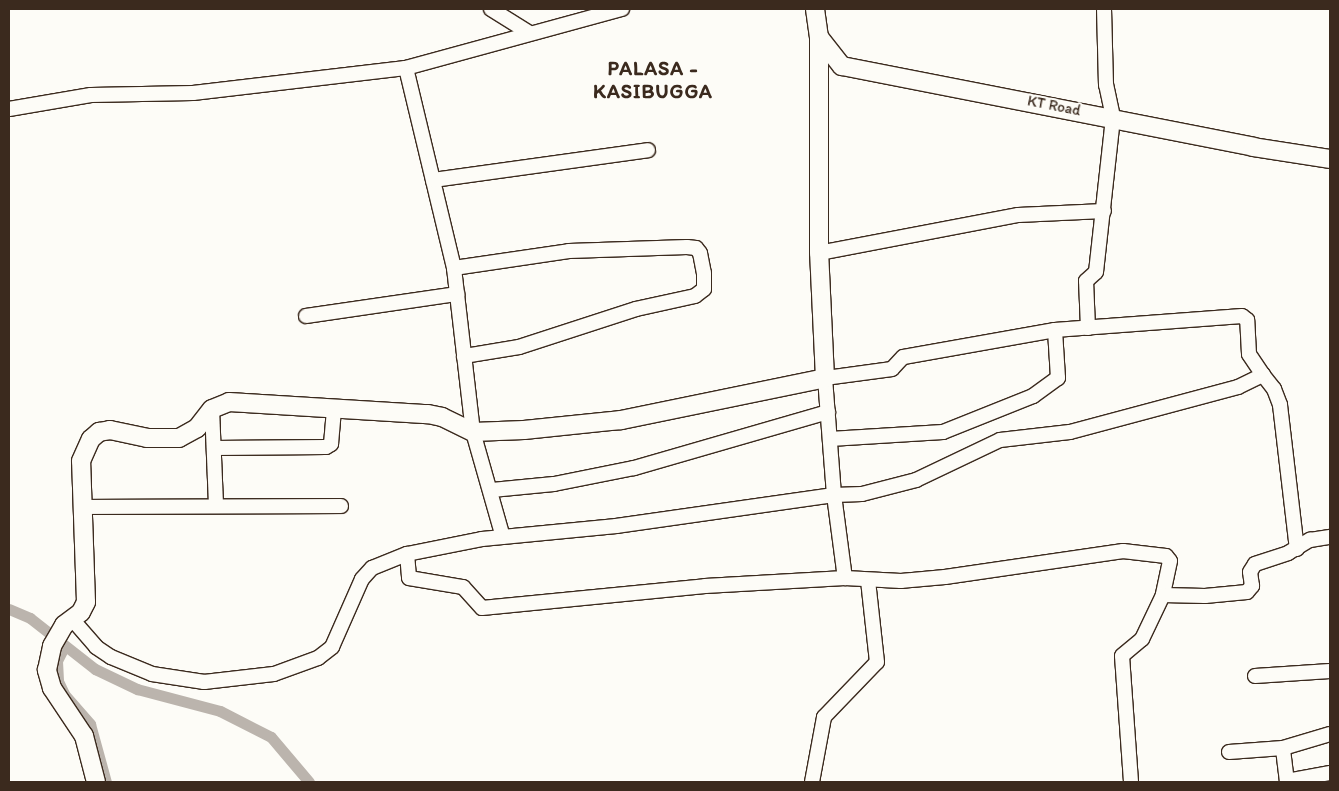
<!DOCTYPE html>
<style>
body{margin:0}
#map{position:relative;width:1339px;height:791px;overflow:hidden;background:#fdfcf7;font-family:Itim,sans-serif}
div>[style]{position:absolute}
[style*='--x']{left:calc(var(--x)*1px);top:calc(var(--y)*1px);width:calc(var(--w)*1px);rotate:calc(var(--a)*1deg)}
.canal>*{height:11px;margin:-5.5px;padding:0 5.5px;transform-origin:5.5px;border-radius:5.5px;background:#bbb4ad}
.roads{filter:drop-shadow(1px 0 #3b2a1e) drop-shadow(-1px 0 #3b2a1e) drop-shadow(0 1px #3b2a1e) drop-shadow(0 -1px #3b2a1e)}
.minor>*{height:14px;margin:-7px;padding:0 7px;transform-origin:7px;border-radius:7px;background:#fdfcf7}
.major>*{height:18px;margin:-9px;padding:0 9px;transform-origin:9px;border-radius:9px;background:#fdfcf7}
span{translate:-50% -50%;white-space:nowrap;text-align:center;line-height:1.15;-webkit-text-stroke:4px #fdfcf7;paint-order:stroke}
.street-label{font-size:15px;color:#3b2a1e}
.district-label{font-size:20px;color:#3b2a1e;font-weight:700;letter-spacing:1px}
.frame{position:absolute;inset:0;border:10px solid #3b2a1e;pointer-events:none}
</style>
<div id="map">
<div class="canal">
<i style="--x:9;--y:609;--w:23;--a:23"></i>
<i style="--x:30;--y:618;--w:83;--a:38.1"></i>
<i style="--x:95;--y:669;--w:47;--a:25.5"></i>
<i style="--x:137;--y:689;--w:86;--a:14.8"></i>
<i style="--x:220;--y:711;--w:57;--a:27"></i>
<i style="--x:271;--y:737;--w:59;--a:49.8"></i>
<i style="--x:64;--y:647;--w:16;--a:117"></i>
<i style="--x:57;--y:661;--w:20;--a:87"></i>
<i style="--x:58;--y:681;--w:14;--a:65"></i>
<i style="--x:64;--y:694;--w:40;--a:49"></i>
<i style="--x:90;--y:724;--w:60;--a:74.6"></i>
</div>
<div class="roads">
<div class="minor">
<i style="--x:491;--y:9;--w:44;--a:31.9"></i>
<i style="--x:406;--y:68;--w:206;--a:76.5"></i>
<i style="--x:454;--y:268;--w:165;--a:83.4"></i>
<i style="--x:473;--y:432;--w:109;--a:74.1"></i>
<i style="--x:9;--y:109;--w:83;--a:-9.7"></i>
<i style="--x:91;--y:95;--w:102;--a:-1.1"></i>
<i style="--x:193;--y:93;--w:214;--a:-6.7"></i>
<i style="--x:406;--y:68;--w:224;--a:-15.3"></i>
<i style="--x:433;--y:180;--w:217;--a:-7.9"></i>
<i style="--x:819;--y:253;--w:203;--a:-10.8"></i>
<i style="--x:1018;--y:215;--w:86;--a:-2.7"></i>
<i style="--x:454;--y:268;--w:116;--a:-8.4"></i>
<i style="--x:569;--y:251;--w:118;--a:-1.9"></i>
<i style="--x:687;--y:247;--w:9;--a:6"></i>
<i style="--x:696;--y:248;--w:6;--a:51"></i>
<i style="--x:700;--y:253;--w:20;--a:79"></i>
<i style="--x:704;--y:273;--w:16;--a:90"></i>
<i style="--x:704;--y:289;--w:11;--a:142"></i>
<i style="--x:695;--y:296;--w:60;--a:167.6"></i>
<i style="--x:636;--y:309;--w:123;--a:162"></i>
<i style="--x:519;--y:347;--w:56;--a:170.7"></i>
<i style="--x:306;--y:316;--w:153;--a:-8.3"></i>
<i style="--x:1088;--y:328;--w:47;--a:-92.4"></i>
<i style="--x:1086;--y:281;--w:13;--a:-42"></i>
<i style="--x:1096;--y:272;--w:156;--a:-83.7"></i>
<i style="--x:1113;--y:117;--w:33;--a:-102"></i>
<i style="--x:1106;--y:85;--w:76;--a:-91.5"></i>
<i style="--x:1263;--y:375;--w:18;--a:52"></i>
<i style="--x:1274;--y:389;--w:17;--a:69"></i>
<i style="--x:1280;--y:405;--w:145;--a:83.3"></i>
<i style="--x:212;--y:409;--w:96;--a:87.6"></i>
<i style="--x:830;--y:439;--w:113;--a:-3.5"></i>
<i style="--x:943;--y:432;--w:97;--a:-21.8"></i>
<i style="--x:1033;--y:396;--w:31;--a:-36"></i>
<i style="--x:1058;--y:378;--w:48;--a:-93.6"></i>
<i style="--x:214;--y:448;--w:112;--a:-0.5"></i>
<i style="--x:326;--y:447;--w:6;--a:-31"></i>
<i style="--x:331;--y:444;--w:34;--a:-85"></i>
<i style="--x:492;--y:490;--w:62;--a:-5.5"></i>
<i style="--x:554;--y:484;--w:82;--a:-11.3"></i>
<i style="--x:634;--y:468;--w:202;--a:-16.1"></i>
<i style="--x:83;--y:507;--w:258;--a:-0.2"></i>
<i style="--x:407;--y:554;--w:24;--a:85"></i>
<i style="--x:409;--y:578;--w:55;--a:9.5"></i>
<i style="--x:463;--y:587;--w:28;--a:48"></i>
<i style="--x:482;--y:608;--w:224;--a:-5.6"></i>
<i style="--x:705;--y:586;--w:140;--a:-3.3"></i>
<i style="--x:845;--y:578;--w:56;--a:3.1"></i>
<i style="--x:901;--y:581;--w:44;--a:-5.2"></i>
<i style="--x:945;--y:577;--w:180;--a:-8.3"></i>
<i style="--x:1123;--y:551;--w:43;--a:6.6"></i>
<i style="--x:1166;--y:556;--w:6;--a:51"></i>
<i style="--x:1170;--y:561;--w:35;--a:102"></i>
<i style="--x:1163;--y:595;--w:49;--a:115.5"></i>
<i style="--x:1142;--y:639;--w:26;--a:140"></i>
<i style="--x:1122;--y:656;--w:126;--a:85.9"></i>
<i style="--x:1163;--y:595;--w:42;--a:1.4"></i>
<i style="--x:1205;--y:596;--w:42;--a:-5.4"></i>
<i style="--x:1247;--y:592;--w:8;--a:-50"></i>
<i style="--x:1252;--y:586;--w:14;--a:-98"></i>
<i style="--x:1250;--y:572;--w:9;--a:-58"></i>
<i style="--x:1255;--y:564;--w:35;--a:-18"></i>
<i style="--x:1288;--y:553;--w:26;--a:-31"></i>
<i style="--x:1310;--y:540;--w:20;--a:-9"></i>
<i style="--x:72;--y:619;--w:37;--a:49"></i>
<i style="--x:96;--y:647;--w:18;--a:34"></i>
<i style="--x:111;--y:657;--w:44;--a:22.5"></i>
<i style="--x:152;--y:674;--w:53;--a:8.7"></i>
<i style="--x:204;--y:682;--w:70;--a:-6.5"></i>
<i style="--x:274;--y:674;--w:47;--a:-20"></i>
<i style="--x:318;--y:658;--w:18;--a:-38"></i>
<i style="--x:332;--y:647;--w:74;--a:-66.2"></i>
<i style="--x:362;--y:579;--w:15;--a:-48"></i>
<i style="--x:372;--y:568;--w:38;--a:-22"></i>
<i style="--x:407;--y:554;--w:76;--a:-11.3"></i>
<i style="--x:482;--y:539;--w:135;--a:-5.5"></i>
<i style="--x:616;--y:526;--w:220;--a:-8.1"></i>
<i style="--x:834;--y:495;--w:28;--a:-2"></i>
<i style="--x:862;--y:494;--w:56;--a:-14.5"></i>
<i style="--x:916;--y:480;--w:93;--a:-25.5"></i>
<i style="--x:1000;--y:440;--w:70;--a:-6.5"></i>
<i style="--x:1070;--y:432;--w:174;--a:-15"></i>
<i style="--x:1238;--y:387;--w:28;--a:-26"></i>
<i style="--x:1263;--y:375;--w:25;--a:-124"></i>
<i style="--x:1249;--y:354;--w:34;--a:-93"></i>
<i style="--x:1247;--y:320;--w:6;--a:-141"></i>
<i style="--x:1242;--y:316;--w:188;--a:175.7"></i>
<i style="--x:1055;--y:330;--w:154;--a:169.9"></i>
<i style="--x:903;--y:357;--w:16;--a:133"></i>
<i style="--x:892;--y:369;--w:68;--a:172.3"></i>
<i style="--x:825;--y:378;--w:117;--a:85.6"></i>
<i style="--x:834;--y:495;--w:84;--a:82.5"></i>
<i style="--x:1255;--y:676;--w:75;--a:-3.8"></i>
<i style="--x:1229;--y:752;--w:54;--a:-4.2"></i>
<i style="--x:1287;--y:781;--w:44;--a:-10.5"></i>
<i style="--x:812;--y:782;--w:66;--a:-79.5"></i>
<i style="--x:824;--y:717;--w:76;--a:-46.1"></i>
<i style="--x:877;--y:662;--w:82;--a:-96.3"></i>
<i style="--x:1287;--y:782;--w:34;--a:-97"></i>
<i style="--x:1283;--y:748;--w:49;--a:-16.6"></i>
</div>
<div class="major">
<i style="--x:815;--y:9;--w:28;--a:82"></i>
<i style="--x:819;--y:37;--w:37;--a:52"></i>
<i style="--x:842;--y:66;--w:419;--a:11.1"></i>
<i style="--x:1253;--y:147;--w:78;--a:8.9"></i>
<i style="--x:96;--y:782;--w:48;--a:-104.6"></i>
<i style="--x:84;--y:736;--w:58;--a:-123.7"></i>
<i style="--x:52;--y:688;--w:19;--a:-106"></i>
<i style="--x:47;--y:670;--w:25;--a:-78"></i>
<i style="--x:52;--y:646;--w:24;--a:-60"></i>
<i style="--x:64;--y:625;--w:21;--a:-37"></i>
<i style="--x:81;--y:612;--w:11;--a:-63"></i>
<i style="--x:86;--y:602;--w:141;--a:-92"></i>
<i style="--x:81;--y:461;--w:24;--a:-66"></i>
<i style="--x:91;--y:439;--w:11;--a:-41"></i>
<i style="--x:99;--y:432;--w:11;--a:-10"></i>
<i style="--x:110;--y:430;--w:38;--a:12"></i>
<i style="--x:147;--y:438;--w:32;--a:0"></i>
<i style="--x:179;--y:438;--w:21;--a:-29"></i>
<i style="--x:197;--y:428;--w:24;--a:-52"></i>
<i style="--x:212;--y:409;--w:18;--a:-22"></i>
<i style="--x:229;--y:402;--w:199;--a:3.5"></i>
<i style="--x:428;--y:414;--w:14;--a:12"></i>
<i style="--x:442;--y:417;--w:34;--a:26"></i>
<i style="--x:473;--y:432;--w:51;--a:-2.2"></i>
<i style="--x:524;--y:430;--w:98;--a:-5.9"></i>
<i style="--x:621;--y:420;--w:208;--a:-11.6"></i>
<i style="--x:825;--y:378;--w:125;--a:-92.7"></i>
<i style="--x:819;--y:253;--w:216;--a:-90"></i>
</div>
</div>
<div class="street-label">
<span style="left:1054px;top:106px;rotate:11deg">KT Road</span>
</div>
<div class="district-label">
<span style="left:653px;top:80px">PALASA -<br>KASIBUGGA</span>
</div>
<div class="frame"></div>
</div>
